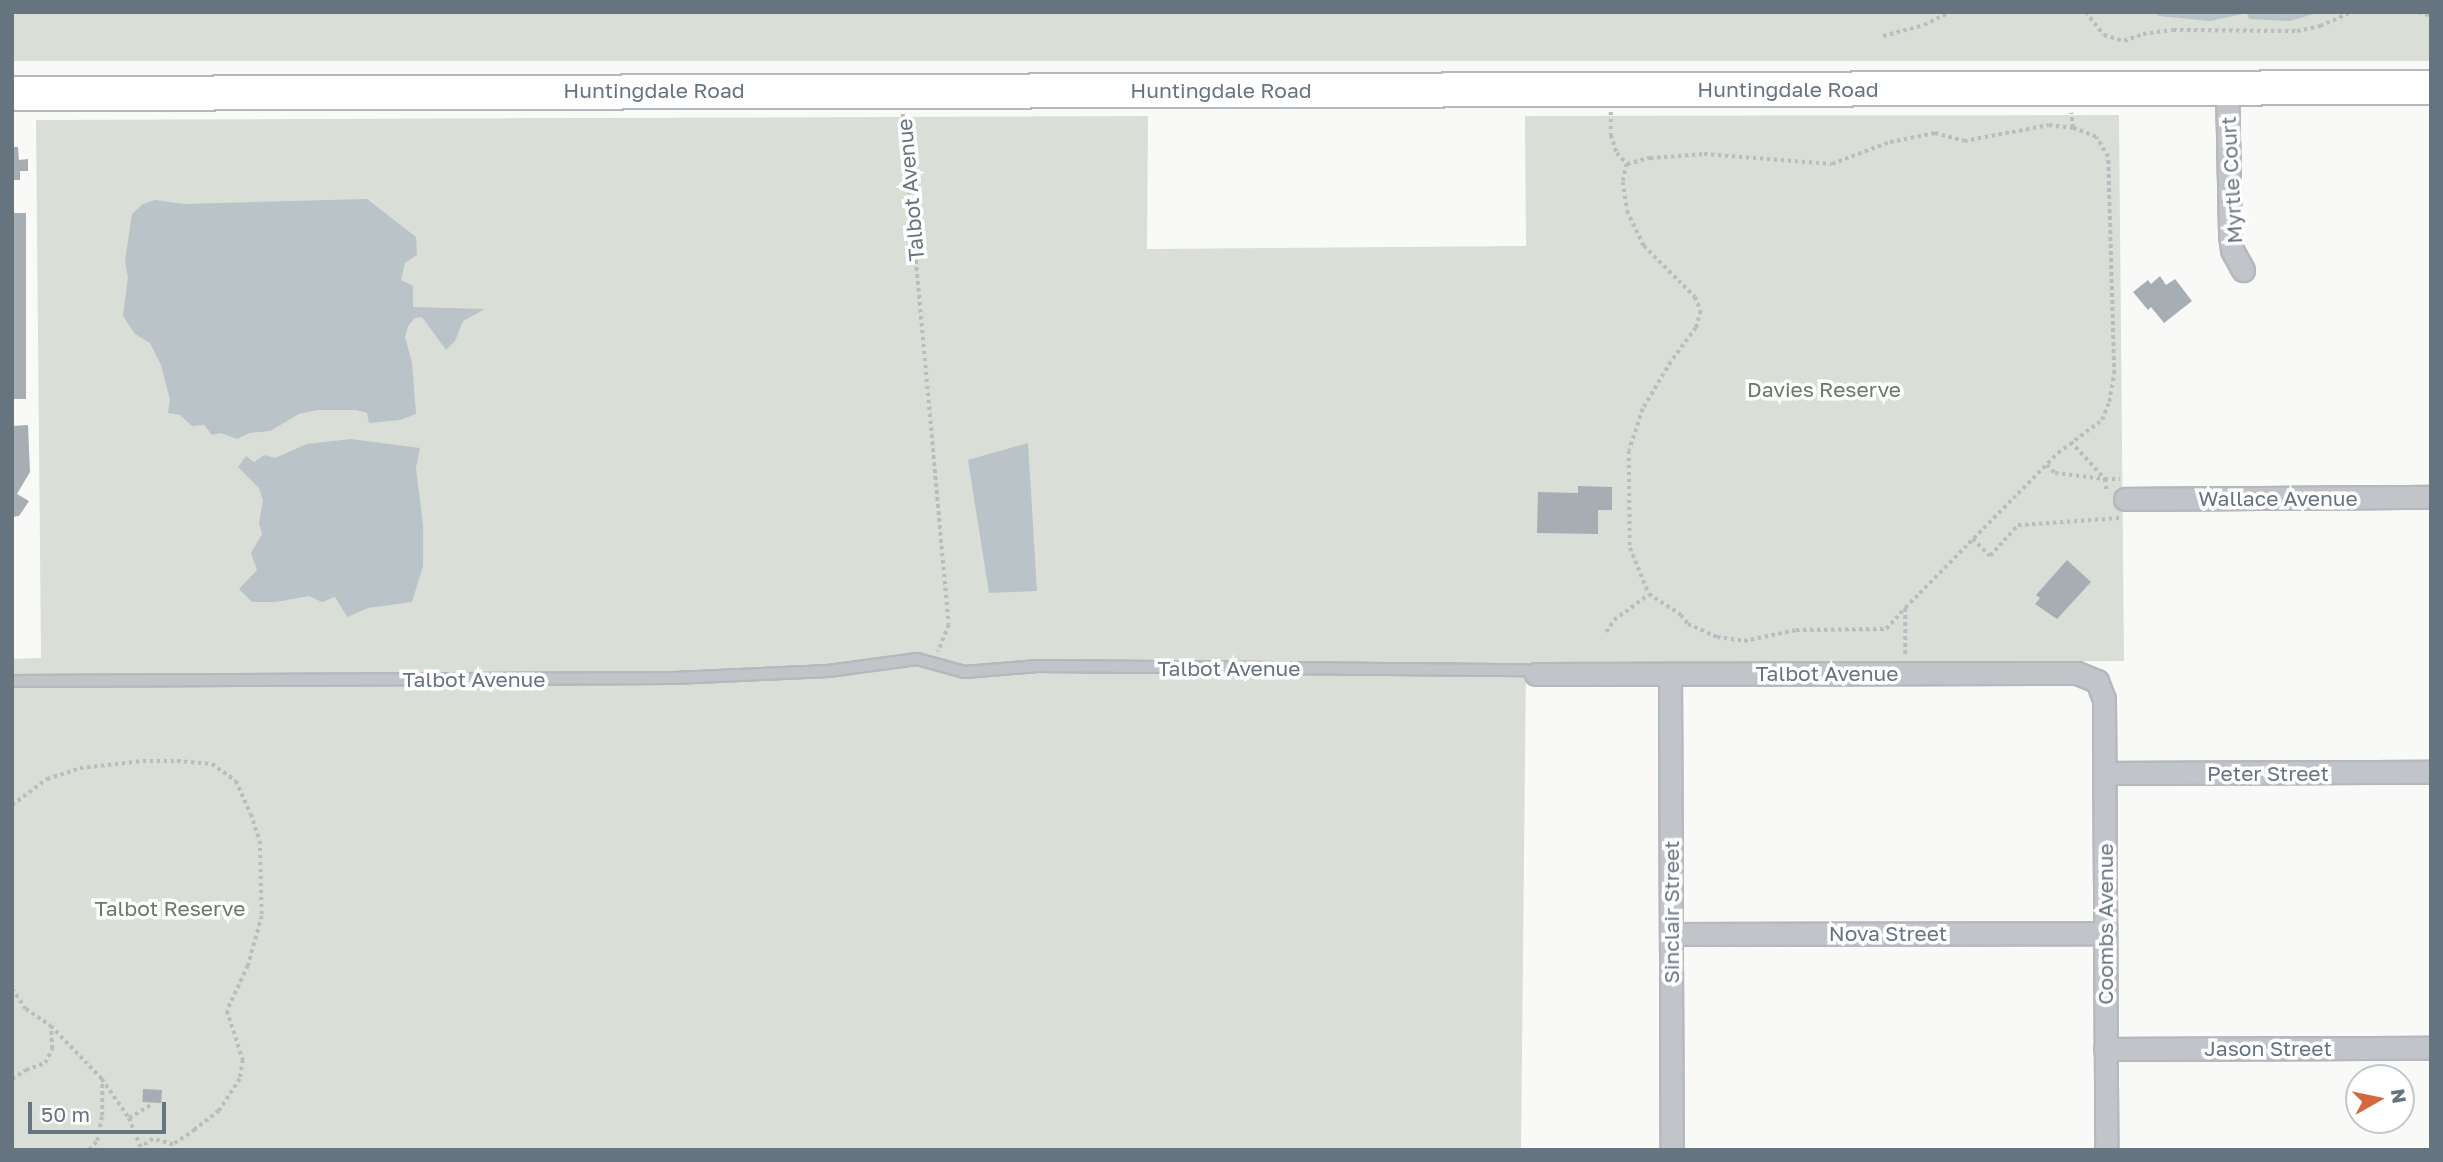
<!DOCTYPE html>
<style>
body{margin:0}
#map{position:relative;width:2443px;height:1162px;overflow:hidden;background:#f9faf8;font-family:"Golos Text",sans-serif}
div>[style]{position:absolute}
[style*='--x']{left:calc(var(--x)*1px);top:calc(var(--y)*1px);width:calc(var(--w)*1px);rotate:calc(var(--a)*1deg)}
.green>*{inset:0;background:#d9ded7;transform-origin:0 0}
.water>*{inset:0;background:#bac3c8}
.building>*{inset:0;background:#a6aeb4;transform-origin:0 0}
.path>*{height:3.5px;margin-top:-1.75px;transform-origin:0;background:repeating-linear-gradient(90deg,#babdc0 0 3.5px,transparent 0 7px)}
.roads{filter:drop-shadow(2px 0 #b5b9bd) drop-shadow(-2px 0 #b5b9bd) drop-shadow(0 2px #b5b9bd) drop-shadow(0 -2px #b5b9bd)}
.service>*{height:10px;margin:-5px;padding:0 5px;transform-origin:5px;border-radius:5px;background:#c1c5c9}
.minor>*{height:21px;margin:-10.5px;padding:0 10.5px;transform-origin:10.5px;border-radius:10.5px;background:#c1c5c9}
.primary>*{height:33px;margin:-16.5px;padding:0 16.5px;transform-origin:16.5px;border-radius:16.5px;background:#fff}
span{translate:-50% -50%;white-space:nowrap;text-align:center;line-height:1.15;-webkit-text-stroke:7px #fff;paint-order:stroke}
.street-label{font-size:21px;color:#667480}
.park-label{font-size:21px;color:#687966}
.frame{position:absolute;inset:0;border:14px solid #667480;pointer-events:none}
.north{position:absolute;left:2345px;top:1064px;width:70px;height:70px;box-sizing:border-box;background:#fff;border:2px solid #c2c7cc;border-radius:50%;rotate:81deg;font-size:19px;font-weight:700;line-height:28px;text-align:center;color:#667480}
.north::after{content:'';display:block;margin:auto;width:24px;height:32px;background:#d5683c;clip-path:polygon(50% 0,100% 100%,50% 72%,0 100%)}
.scale{position:absolute;left:28px;top:1102px;width:138px;height:32px;box-sizing:border-box;border:4px solid #667480;border-top:0;padding-left:9px;font-size:21px;line-height:24px;white-space:nowrap;color:#667480;-webkit-text-stroke:5px #fff;paint-order:stroke}
</style>
<div id="map">
<div class="green">
<i style="left:12px;top:12px;width:2419px;height:49px"></i>
<i style="clip-path:polygon(2119px 115px,2124px 661px,1526px 664px,1521px 1150px,12px 1150px,12px 659px,41px 658px,36px 120px,1148px 116px,1147px 249px,1526px 246px,1525px 116px)"></i>
</div>
<div class="water">
<i style="clip-path:polygon(2153px 12px,2320px 12px,2290px 21px,2249px 19px,2247px 13px,2210px 21px,2159px 16px)"></i>
<i style="clip-path:polygon(367px 199px,416px 237px,417px 255px,405px 263px,401px 280px,413px 286px,413px 307px,485px 309px,463px 321px,455px 341px,446px 350px,422px 317px,415px 318px,408px 326px,405px 337px,412px 362px,416px 414px,400px 420px,369px 423px,367px 413px,356px 410px,318px 410px,299px 414px,270px 431px,249px 433px,237px 439px,221px 433px,212px 435px,204px 425px,192px 426px,180px 415px,168px 413px,170px 400px,161px 365px,150px 343px,135px 334px,123px 316px,128px 277px,125px 261px,132px 214px,143px 204px,155px 200px,184px 204px)"></i>
<i style="clip-path:polygon(351px 439px,420px 448px,416px 468px,423px 525px,423px 566px,412px 602px,368px 608px,347px 617px,335px 597px,322px 602px,309px 596px,276px 602px,252px 602px,239px 589px,257px 570px,251px 553px,262px 534px,259px 523px,263px 500px,259px 488px,238px 467px,246px 456px,254px 462px,264px 455px,275px 458px,307px 444px)"></i>
<i style="clip-path:polygon(1028px 443px,1037px 591px,989px 593px,968px 460px)"></i>
</div>
<div class="building">
<i style="clip-path:polygon(12px 147px,18px 147px,19px 160px,28px 159px,28px 171px,20px 171px,20px 180px,12px 180px)"></i>
<i style="left:26px;top:213px;width:186px;height:14px;rotate:90deg"></i>
<i style="clip-path:polygon(2160px 276px,2166px 285px,2175px 279px,2192px 301px,2164px 323px,2151px 307px,2148px 310px,2133px 292px,2148px 280px,2151px 284px)"></i>
<i style="clip-path:polygon(28px 425px,30px 472px,17px 494px,29px 501px,19px 516px,12px 517px,12px 426px)"></i>
<i style="clip-path:polygon(1578px 486px,1612px 487px,1612px 510px,1598px 510px,1598px 534px,1537px 533px,1538px 492px,1578px 493px)"></i>
<i style="clip-path:polygon(2067px 560px,2091px 582px,2057px 619px,2035px 604px,2040px 598px,2036px 595px)"></i>
<i style="left:143px;top:1089px;width:19px;height:13px;rotate:3deg"></i>
</div>
<div class="path">
<i style="--x:2086;--y:12;--w:29;--a:52"></i>
<i style="--x:2104;--y:35;--w:21;--a:17"></i>
<i style="--x:2124;--y:41;--w:20;--a:-20"></i>
<i style="--x:2143;--y:34;--w:30;--a:-8"></i>
<i style="--x:2173;--y:30;--w:124;--a:0.5"></i>
<i style="--x:2297;--y:31;--w:24;--a:-12"></i>
<i style="--x:2320;--y:26;--w:35;--a:-24"></i>
<i style="--x:2419;--y:12;--w:13;--a:18"></i>
<i style="--x:1883;--y:36;--w:42;--a:-15"></i>
<i style="--x:1924;--y:25;--w:28;--a:-27"></i>
<i style="--x:1611;--y:112;--w:23;--a:90"></i>
<i style="--x:1611;--y:135;--w:19;--a:72"></i>
<i style="--x:1617;--y:153;--w:15;--a:48"></i>
<i style="--x:1627;--y:164;--w:24;--a:-15"></i>
<i style="--x:1650;--y:158;--w:54;--a:-4.2"></i>
<i style="--x:1704;--y:154;--w:128;--a:4.5"></i>
<i style="--x:1832;--y:164;--w:62;--a:-20.8"></i>
<i style="--x:1890;--y:142;--w:46;--a:-11.3"></i>
<i style="--x:1935;--y:133;--w:30;--a:15"></i>
<i style="--x:1964;--y:141;--w:86;--a:-10.7"></i>
<i style="--x:2049;--y:125;--w:24;--a:7"></i>
<i style="--x:903;--y:114;--w:513;--a:84.86"></i>
<i style="--x:949;--y:625;--w:29;--a:112"></i>
<i style="--x:1627;--y:164;--w:18;--a:103"></i>
<i style="--x:1623;--y:182;--w:29;--a:82"></i>
<i style="--x:1627;--y:211;--w:39;--a:64"></i>
<i style="--x:1644;--y:246;--w:72;--a:45"></i>
<i style="--x:1695;--y:297;--w:15;--a:67"></i>
<i style="--x:1701;--y:311;--w:18;--a:106"></i>
<i style="--x:1696;--y:328;--w:42;--a:126.3"></i>
<i style="--x:1671;--y:362;--w:55;--a:120.8"></i>
<i style="--x:1643;--y:409;--w:44;--a:108.4"></i>
<i style="--x:1629;--y:451;--w:97;--a:89.4"></i>
<i style="--x:1630;--y:548;--w:50;--a:67.6"></i>
<i style="--x:1649;--y:594;--w:38;--a:33"></i>
<i style="--x:1681;--y:615;--w:11;--a:52"></i>
<i style="--x:1688;--y:624;--w:32;--a:24"></i>
<i style="--x:1717;--y:637;--w:27;--a:8"></i>
<i style="--x:1744;--y:641;--w:53;--a:-11.9"></i>
<i style="--x:1796;--y:630;--w:90;--a:-0.6"></i>
<i style="--x:1886;--y:629;--w:28;--a:-48"></i>
<i style="--x:2071;--y:442;--w:50;--a:47.4"></i>
<i style="--x:2105;--y:479;--w:15;--a:0"></i>
<i style="--x:2047;--y:465;--w:11;--a:45"></i>
<i style="--x:2055;--y:473;--w:50;--a:6.8"></i>
<i style="--x:2105;--y:479;--w:12;--a:81"></i>
<i style="--x:1973;--y:539;--w:24;--a:45"></i>
<i style="--x:1990;--y:556;--w:42;--a:-47.9"></i>
<i style="--x:2018;--y:525;--w:103;--a:-3.9"></i>
<i style="--x:1606;--y:632;--w:14;--a:-56"></i>
<i style="--x:1614;--y:620;--w:42;--a:-36.3"></i>
<i style="--x:1905;--y:654;--w:46;--a:-90"></i>
<i style="--x:1905;--y:608;--w:218;--a:-45.4"></i>
<i style="--x:2058;--y:453;--w:55;--a:-36.9"></i>
<i style="--x:2102;--y:420;--w:19;--a:-69"></i>
<i style="--x:2109;--y:402;--w:28;--a:-80"></i>
<i style="--x:2114;--y:374;--w:217;--a:-91.6"></i>
<i style="--x:2108;--y:157;--w:23;--a:-121"></i>
<i style="--x:2096;--y:137;--w:25;--a:-159"></i>
<i style="--x:2073;--y:128;--w:15;--a:-98"></i>
<i style="--x:12;--y:805;--w:44;--a:-36.6"></i>
<i style="--x:47;--y:779;--w:35;--a:-18"></i>
<i style="--x:80;--y:768;--w:63;--a:-6.3"></i>
<i style="--x:143;--y:761;--w:34;--a:0"></i>
<i style="--x:177;--y:761;--w:35;--a:5"></i>
<i style="--x:212;--y:764;--w:29;--a:35"></i>
<i style="--x:236;--y:781;--w:36;--a:66"></i>
<i style="--x:251;--y:814;--w:28;--a:72"></i>
<i style="--x:260;--y:841;--w:75;--a:88.5"></i>
<i style="--x:262;--y:916;--w:52;--a:105.6"></i>
<i style="--x:248;--y:966;--w:50;--a:115"></i>
<i style="--x:227;--y:1011;--w:52;--a:71.9"></i>
<i style="--x:243;--y:1060;--w:19;--a:99"></i>
<i style="--x:240;--y:1079;--w:38;--a:123"></i>
<i style="--x:219;--y:1111;--w:31;--a:142"></i>
<i style="--x:195;--y:1130;--w:27;--a:146"></i>
<i style="--x:173;--y:1145;--w:21;--a:-163"></i>
<i style="--x:153;--y:1139;--w:14;--a:146"></i>
<i style="--x:12;--y:989;--w:24;--a:55"></i>
<i style="--x:26;--y:1009;--w:30;--a:34"></i>
<i style="--x:51;--y:1026;--w:74;--a:46.1"></i>
<i style="--x:102;--y:1079;--w:47;--a:55.3"></i>
<i style="--x:129;--y:1118;--w:35;--a:68"></i>
<i style="--x:12;--y:1079;--w:17;--a:-33"></i>
<i style="--x:26;--y:1070;--w:20;--a:-20"></i>
<i style="--x:45;--y:1063;--w:16;--a:-63"></i>
<i style="--x:52;--y:1049;--w:22;--a:-93"></i>
<i style="--x:129;--y:1118;--w:27;--a:-31"></i>
<i style="--x:89;--y:1150;--w:12;--a:-48"></i>
<i style="--x:97;--y:1141;--w:25;--a:-79"></i>
<i style="--x:102;--y:1116;--w:35;--a:-90"></i>
</div>
<div class="roads">
<div class="service">
<i style="--x:12;--y:681;--w:662;--a:-0.26"></i>
<i style="--x:674;--y:678;--w:154;--a:-2.6"></i>
<i style="--x:828;--y:671;--w:90;--a:-7.7"></i>
<i style="--x:917;--y:659;--w:50;--a:15.2"></i>
<i style="--x:965;--y:672;--w:73;--a:-4.7"></i>
<i style="--x:1038;--y:666;--w:488;--a:0.5"></i>
</div>
<div class="minor">
<i style="--x:2227;--y:88;--w:147;--a:88.8"></i>
<i style="--x:2230;--y:235;--w:15;--a:82"></i>
<i style="--x:2232;--y:250;--w:23;--a:61"></i>
<i style="--x:2125;--y:499;--w:306;--a:-0.4"></i>
<i style="--x:1536;--y:674;--w:541;--a:-0.11"></i>
<i style="--x:2077;--y:673;--w:22;--a:22"></i>
<i style="--x:2097;--y:681;--w:19;--a:69"></i>
<i style="--x:2104;--y:699;--w:451;--a:89.7"></i>
<i style="--x:1670;--y:674;--w:476;--a:89.8"></i>
<i style="--x:2105;--y:773;--w:326;--a:-0.2"></i>
<i style="--x:1671;--y:934;--w:433;--a:-0.1"></i>
<i style="--x:2105;--y:1049;--w:326;--a:-0.2"></i>
</div>
<div class="primary">
<i style="--x:12;--y:93;--w:2419;--a:-0.14"></i>
</div>
</div>
<div class="street-label">
<span style="left:1788px;top:89px">Huntingdale Road</span>
<span style="left:654px;top:90px">Huntingdale Road</span>
<span style="left:1221px;top:90px">Huntingdale Road</span>
<span style="left:2231px;top:180px;rotate:-93deg">Myrtle Court</span>
<span style="left:910px;top:190px;rotate:-95deg">Talbot Avenue</span>
<span style="left:2278px;top:498px">Wallace Avenue</span>
<span style="left:1229px;top:668px">Talbot Avenue</span>
<span style="left:1827px;top:673px">Talbot Avenue</span>
<span style="left:474px;top:679px">Talbot Avenue</span>
<span style="left:2268px;top:773px">Peter Street</span>
<span style="left:1671px;top:912px;rotate:-90deg">Sinclair Street</span>
<span style="left:2105px;top:924px;rotate:-90deg">Coombs Avenue</span>
<span style="left:1888px;top:933px">Nova Street</span>
<span style="left:2268px;top:1048px">Jason Street</span>
</div>
<div class="park-label">
<span style="left:1824px;top:389px">Davies Reserve</span>
<span style="left:170px;top:908px">Talbot Reserve</span>
</div>
<div class="frame"></div>
<div class="north">N</div>
<div class="scale">50 m</div>
</div>
